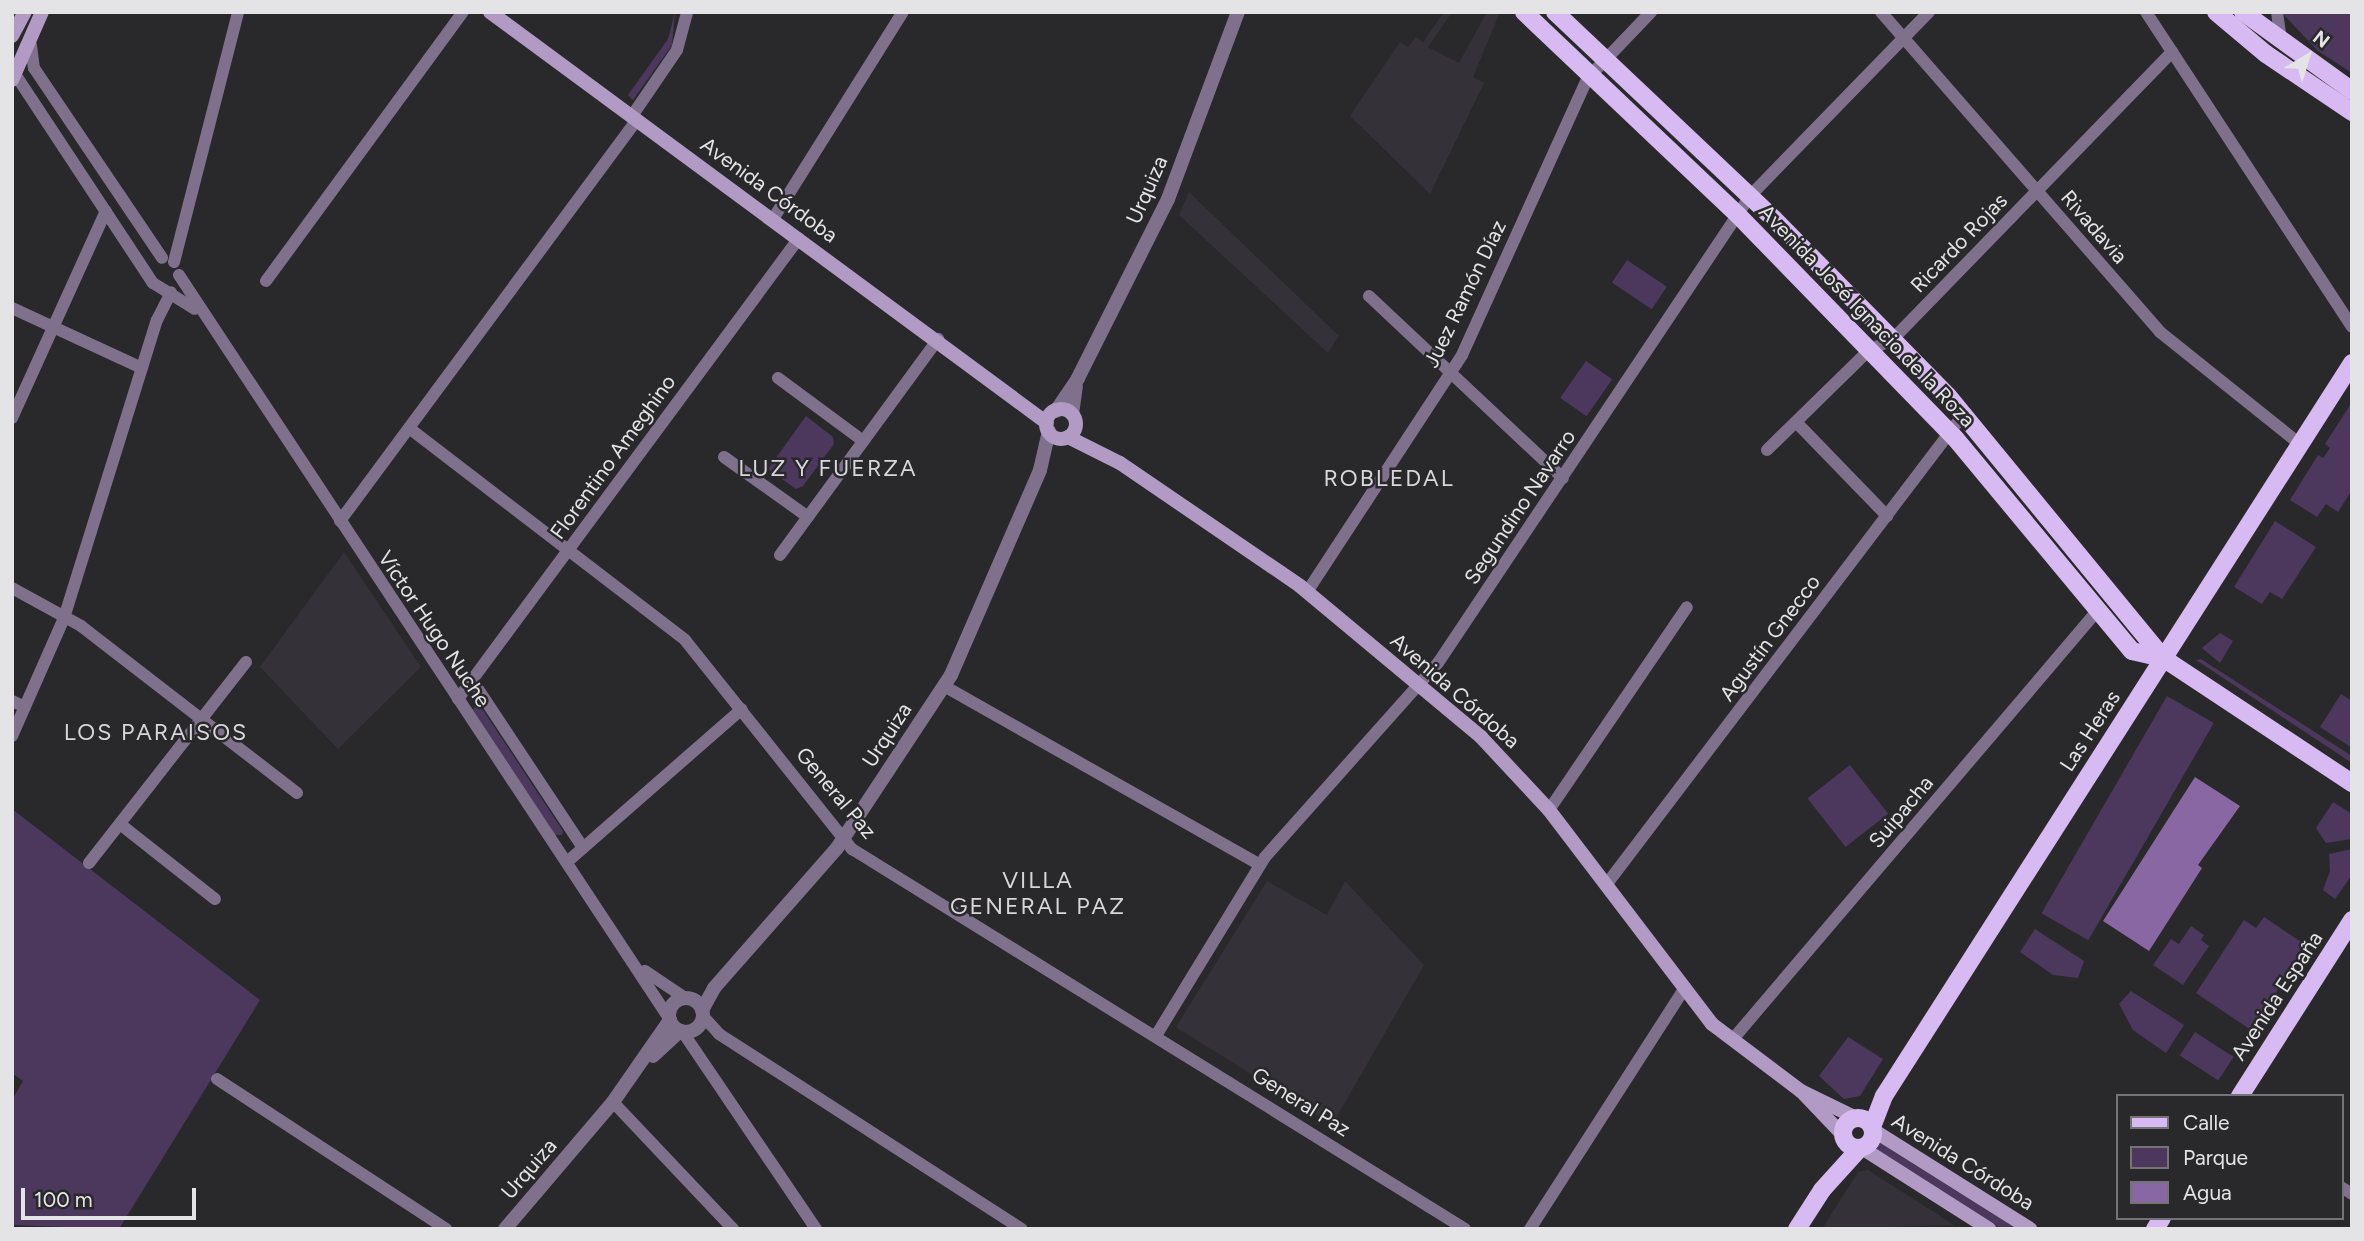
<!DOCTYPE html>
<meta charset="utf-8">
<style>
body{margin:0}
#map{position:relative;width:2364px;height:1241px;overflow:hidden;background:#29282b;font-family:Figtree,sans-serif}
div>[style]{position:absolute}
[style*='--x']{left:calc(var(--x)*1px);top:calc(var(--y)*1px);width:calc(var(--w)*1px);rotate:calc(var(--a)*1deg)}
.built>*{inset:0;background:#353139}
.green>*{inset:0;background:#4c385c;transform-origin:0 0}
.water>*{inset:0;background:#8867a2}
.minor>*{height:12px;margin:-6px;padding:0 6px;transform-origin:6px;border-radius:6px;background:#7f718c}
.tertiary>*{height:14px;margin:-7px;padding:0 7px;transform-origin:7px;border-radius:7px;background:#7f718c}
.tertiary>.ring{margin:-7px;padding:0;box-sizing:content-box;background:none;border:14px solid #7f718c;border-radius:50%}
.secondary>*{height:14px;margin:-7px;padding:0 7px;transform-origin:7px;border-radius:7px;background:#b19ac4}
.secondary>.ring{margin:-7px;padding:0;box-sizing:content-box;background:none;border:14px solid #b19ac4;border-radius:50%}
.primary>*{height:18px;margin:-9px;padding:0 9px;transform-origin:9px;border-radius:9px;background:#d7baf1}
.primary>.ring{margin:-9px;padding:0;box-sizing:content-box;background:none;border:18px solid #d7baf1;border-radius:50%}
span{translate:-50% -50%;white-space:nowrap;text-align:center;line-height:1.15;-webkit-text-stroke:5px #29282b;paint-order:stroke}
.street-label{font-size:21px;color:#e4e3e5}
.neighbourhood-label{font-size:23px;color:#d8d6da;letter-spacing:2px}
.frame{position:absolute;inset:0;border:14px solid #e4e3e5;pointer-events:none}
.legend{position:absolute;left:2116px;top:1094px;width:228px;height:126px;box-sizing:border-box;background:#29282b;border:2px solid #747375;margin:0;padding:9px 12px;list-style:none;font-size:21px;color:#e4e3e5}
.legend li{display:flex;align-items:center;gap:14px;height:35px}
.legend b{width:35px;border:2px solid #747375}
.north{position:absolute;left:2273px;top:21px;width:70px;height:70px;-webkit-text-stroke:5px #29282b;paint-order:stroke;rotate:38deg;font-size:19px;font-weight:700;line-height:28px;text-align:center;color:#e4e3e5}
.north::after{content:'';display:block;margin:auto;width:24px;height:32px;background:#e4e3e5;clip-path:polygon(50% 0,100% 100%,50% 72%,0 100%)}
.scale{position:absolute;left:21px;top:1188px;width:175px;height:32px;box-sizing:border-box;border:4px solid #e4e3e5;border-top:0;padding-left:9px;font-size:21px;line-height:24px;white-space:nowrap;color:#e4e3e5;-webkit-text-stroke:5px #29282b;paint-order:stroke}
</style>
<div id="map">
<div class="built">
<i style="clip-path:polygon(1444px 12px,1452px 12px,1428px 47px,1459px 63px,1487px 12px,1500px 12px,1473px 77px,1484px 83px,1430px 194px,1350px 116px,1400px 42px,1408px 47px,1416px 37px,1423px 42px)"></i>
<i style="clip-path:polygon(1189px 192px,1339px 336px,1328px 353px,1179px 215px)"></i>
<i style="clip-path:polygon(344px 552px,421px 667px,338px 749px,260px 667px)"></i>
<i style="clip-path:polygon(1267px 881px,1327px 915px,1345px 881px,1424px 965px,1332px 1125px,1176px 1027px)"></i>
<i style="clip-path:polygon(1868px 1170px,1954px 1225px,1822px 1229px,1858px 1172px)"></i>
</div>
<div class="green">
<i style="clip-path:polygon(675px 12px,672px 45px,633px 100px,628px 95px,668px 39px)"></i>
<i style="clip-path:polygon(2281px 12px,2352px 12px,2352px 73px,2318px 51px)"></i>
<i style="left:1627px;top:260px;width:48px;height:27px;rotate:34deg"></i>
<i style="left:1586px;top:361px;width:32px;height:45px;rotate:35deg"></i>
<i style="clip-path:polygon(2352px 402px,2352px 490px,2338px 512px,2326px 504px,2317px 517px,2290px 500px,2318px 455px,2323px 458px,2330px 448px,2325px 444px)"></i>
<i style="clip-path:polygon(806px 416px,833px 437px,834px 444px,803px 486px,796px 489px,768px 469px)"></i>
<i style="clip-path:polygon(2275px 521px,2316px 547px,2282px 599px,2270px 592px,2262px 604px,2234px 587px)"></i>
<i style="clip-path:polygon(2220px 633px,2233px 641px,2220px 663px,2202px 648px)"></i>
<i style="clip-path:polygon(2201px 659px,2352px 756px,2352px 763px,2196px 660px)"></i>
<i style="clip-path:polygon(2341px 694px,2352px 701px,2352px 748px,2320px 727px)"></i>
<i style="left:2167px;top:696px;width:54px;height:251px;rotate:30deg"></i>
<i style="clip-path:polygon(476px 705px,481px 707px,563px 831px,562px 835px,555px 835px,473px 710px)"></i>
<i style="left:1850px;top:765px;width:62px;height:54px;rotate:52deg"></i>
<i style="clip-path:polygon(2333px 802px,2352px 814px,2352px 839px,2326px 843px,2316px 828px)"></i>
<i style="clip-path:polygon(12px 809px,260px 1000px,119px 1229px,12px 1225px,12px 1100px,23px 1081px,12px 1073px)"></i>
<i style="clip-path:polygon(2352px 849px,2352px 875px,2335px 899px,2323px 890px,2330px 871px,2329px 854px)"></i>
<i style="clip-path:polygon(2264px 917px,2307px 946px,2251px 1030px,2196px 993px,2244px 920px,2256px 928px)"></i>
<i style="clip-path:polygon(2191px 926px,2204px 935px,2201px 940px,2209px 946px,2183px 985px,2153px 965px,2171px 939px,2179px 944px)"></i>
<i style="clip-path:polygon(2035px 929px,2084px 961px,2078px 978px,2053px 975px,2020px 952px)"></i>
<i style="clip-path:polygon(2131px 991px,2184px 1025px,2166px 1053px,2133px 1030px,2119px 1004px)"></i>
<i style="left:2195px;top:1032px;width:46px;height:28px;rotate:33deg"></i>
<i style="clip-path:polygon(1848px 1037px,1883px 1059px,1860px 1096px,1844px 1099px,1819px 1076px)"></i>
<i style="clip-path:polygon(1880px 1141px,1891px 1150px,2017px 1229px,2001px 1229px,1874px 1150px)"></i>
</div>
<div class="water">
<i style="clip-path:polygon(2195px 777px,2240px 806px,2198px 865px,2202px 868px,2149px 951px,2103px 921px)"></i>
</div>
<div class="minor">
<i style="--x:1881;--y:12;--w:425;--a:48.9"></i>
<i style="--x:2160;--y:332;--w:179;--a:38.7"></i>
<i style="--x:2146;--y:12;--w:376;--a:56.8"></i>
<i style="--x:2277;--y:12;--w:30;--a:82"></i>
<i style="--x:31;--y:45;--w:23;--a:83"></i>
<i style="--x:34;--y:68;--w:229;--a:56"></i>
<i style="--x:17;--y:77;--w:247;--a:56.6"></i>
<i style="--x:153;--y:283;--w:49;--a:31.8"></i>
<i style="--x:632;--y:116;--w:80;--a:-55.7"></i>
<i style="--x:677;--y:50;--w:39;--a:-75"></i>
<i style="--x:773;--y:219;--w:244;--a:-57.9"></i>
<i style="--x:174;--y:262;--w:258;--a:-75.6"></i>
<i style="--x:179;--y:275;--w:890;--a:56.6"></i>
<i style="--x:266;--y:281;--w:333;--a:-53.8"></i>
<i style="--x:1369;--y:296;--w:266;--a:43.2"></i>
<i style="--x:12;--y:308;--w:143;--a:24.8"></i>
<i style="--x:778;--y:378;--w:106;--a:36.5"></i>
<i style="--x:12;--y:418;--w:227;--a:-65.6"></i>
<i style="--x:1796;--y:422;--w:131;--a:45.9"></i>
<i style="--x:409;--y:428;--w:348;--a:37.5"></i>
<i style="--x:685;--y:640;--w:268;--a:51.4"></i>
<i style="--x:852;--y:849;--w:721;--a:31.79"></i>
<i style="--x:1767;--y:450;--w:143;--a:-44.4"></i>
<i style="--x:1869;--y:350;--w:25;--a:-23"></i>
<i style="--x:1892;--y:340;--w:402;--a:-45.8"></i>
<i style="--x:724;--y:457;--w:103;--a:35.5"></i>
<i style="--x:340;--y:521;--w:499;--a:-53.5"></i>
<i style="--x:780;--y:555;--w:268;--a:-53.8"></i>
<i style="--x:12;--y:588;--w:79;--a:28.8"></i>
<i style="--x:81;--y:626;--w:273;--a:37.7"></i>
<i style="--x:1307;--y:592;--w:283;--a:-56.8"></i>
<i style="--x:1462;--y:355;--w:303;--a:-65.6"></i>
<i style="--x:1587;--y:79;--w:93;--a:-46.3"></i>
<i style="--x:472;--y:680;--w:201;--a:56.5"></i>
<i style="--x:944;--y:686;--w:363;--a:29.5"></i>
<i style="--x:458;--y:699;--w:573;--a:-53.51"></i>
<i style="--x:12;--y:701;--w:14;--a:25"></i>
<i style="--x:12;--y:736;--w:129;--a:-66.2"></i>
<i style="--x:64;--y:618;--w:312;--a:-72.7"></i>
<i style="--x:157;--y:320;--w:31;--a:-63"></i>
<i style="--x:1549;--y:810;--w:245;--a:-55.8"></i>
<i style="--x:120;--y:824;--w:121;--a:38.3"></i>
<i style="--x:567;--y:862;--w:232;--a:-41.2"></i>
<i style="--x:89;--y:863;--w:255;--a:-52"></i>
<i style="--x:1606;--y:885;--w:590;--a:-52.78"></i>
<i style="--x:645;--y:971;--w:48;--a:34"></i>
<i style="--x:702;--y:1015;--w:25;--a:48"></i>
<i style="--x:719;--y:1034;--w:360;--a:32.8"></i>
<i style="--x:682;--y:1031;--w:239;--a:55.9"></i>
<i style="--x:1157;--y:1034;--w:207;--a:-58.6"></i>
<i style="--x:1265;--y:857;--w:260;--a:-48.3"></i>
<i style="--x:1438;--y:663;--w:562;--a:-56.25"></i>
<i style="--x:1750;--y:196;--w:257;--a:-45.8"></i>
<i style="--x:1733;--y:1039;--w:563;--a:-49.61"></i>
<i style="--x:217;--y:1079;--w:274;--a:33.2"></i>
<i style="--x:613;--y:1102;--w:175;--a:46.6"></i>
<i style="--x:2341;--y:1187;--w:13;--a:32"></i>
<i style="--x:1530;--y:1229;--w:287;--a:-57.3"></i>
</div>
<div class="tertiary">
<i style="--x:1056;--y:411;--w:40;--a:-56"></i>
<i style="--x:1078;--y:378;--w:200;--a:-63.3"></i>
<i style="--x:1168;--y:199;--w:200;--a:-69.5"></i>
<i style="--x:1072;--y:414;--w:28;--a:-82"></i>
<i class="ring" style="left:669px;top:998px;width:20px;height:20px"></i>
<i style="--x:702;--y:1010;--w:25;--a:-61"></i>
<i style="--x:714;--y:988;--w:186;--a:-48.7"></i>
<i style="--x:837;--y:848;--w:207;--a:-56.6"></i>
<i style="--x:951;--y:675;--w:223;--a:-66.5"></i>
<i style="--x:1040;--y:470;--w:40;--a:-77"></i>
<i style="--x:653;--y:1056;--w:37;--a:-43"></i>
<i style="--x:505;--y:1229;--w:167;--a:-49.6"></i>
<i style="--x:613;--y:1102;--w:100;--a:-55.2"></i>
</div>
<div class="secondary">
<i style="--x:490;--y:12;--w:692;--a:36.42"></i>
<i style="--x:12;--y:36;--w:27;--a:-62"></i>
<i style="--x:12;--y:80;--w:74;--a:-66.2"></i>
<i class="ring" style="left:1046px;top:409px;width:16px;height:16px"></i>
<i style="--x:1068;--y:437;--w:58;--a:26.6"></i>
<i style="--x:1120;--y:463;--w:218;--a:34.3"></i>
<i style="--x:1300;--y:586;--w:236;--a:39.8"></i>
<i style="--x:1481;--y:737;--w:100;--a:47"></i>
<i style="--x:1549;--y:810;--w:269;--a:52.7"></i>
<i style="--x:1712;--y:1024;--w:111;--a:37"></i>
<i style="--x:1801;--y:1091;--w:61;--a:26.1"></i>
<i style="--x:1802;--y:1092;--w:59;--a:46.4"></i>
<i style="--x:1873;--y:1130;--w:186;--a:32.2"></i>
<i style="--x:1862;--y:1148;--w:151;--a:32.5"></i>
</div>
<div class="primary">
<i style="--x:1524;--y:12;--w:295;--a:43.5"></i>
<i style="--x:1738;--y:215;--w:311;--a:45.8"></i>
<i style="--x:1955;--y:438;--w:277;--a:50.3"></i>
<i style="--x:2132;--y:651;--w:32;--a:13"></i>
<i style="--x:1555;--y:12;--w:301;--a:43.4"></i>
<i style="--x:1774;--y:219;--w:248;--a:45.5"></i>
<i style="--x:1948;--y:396;--w:339;--a:50.6"></i>
<i style="--x:2163;--y:658;--w:227;--a:33.5"></i>
<i style="--x:2216;--y:12;--w:65;--a:40"></i>
<i style="--x:2266;--y:54;--w:104;--a:34"></i>
<i style="--x:2243;--y:12;--w:135;--a:35.9"></i>
<i style="--x:2240;--y:1096;--w:209;--a:-57.5"></i>
<i class="ring" style="left:1843px;top:1118px;width:12px;height:12px"></i>
<i style="--x:1872;--y:1127;--w:33;--a:-69"></i>
<i style="--x:1884;--y:1096;--w:870;--a:-57.44"></i>
<i style="--x:1797;--y:1229;--w:46;--a:-57.3"></i>
<i style="--x:1822;--y:1190;--w:55;--a:-47.9"></i>
<i style="--x:2155;--y:1229;--w:13;--a:-58"></i>
</div>
<div class="street-label">
<span style="left:769px;top:190px;rotate:36deg">Avenida Córdoba</span>
<span style="left:1147px;top:190px;rotate:-66deg">Urquiza</span>
<span style="left:2094px;top:227px;rotate:49deg">Rivadavia</span>
<span style="left:1959px;top:243px;rotate:-46deg">Ricardo Rojas</span>
<span style="left:1465px;top:294px;rotate:-64deg">Juez Ramón Díaz</span>
<span style="left:1867px;top:316px;rotate:46deg">Avenida José Ignacio de la Roza</span>
<span style="left:613px;top:457px;rotate:-54deg">Florentino Ameghino</span>
<span style="left:1520px;top:507px;rotate:-56deg">Segundino Navarro</span>
<span style="left:434px;top:629px;rotate:56deg">Víctor Hugo Nuche</span>
<span style="left:1770px;top:638px;rotate:-53deg">Agustín Gnecco</span>
<span style="left:1455px;top:691px;rotate:41deg">Avenida Córdoba</span>
<span style="left:2090px;top:731px;rotate:-57deg">Las Heras</span>
<span style="left:887px;top:735px;rotate:-57deg">Urquiza</span>
<span style="left:836px;top:793px;rotate:50deg">General Paz</span>
<span style="left:1901px;top:812px;rotate:-50deg">Suipacha</span>
<span style="left:2277px;top:996px;rotate:-57deg">Avenida España</span>
<span style="left:1301px;top:1102px;rotate:32deg">General Paz</span>
<span style="left:1963px;top:1162px;rotate:32deg">Avenida Córdoba</span>
<span style="left:529px;top:1169px;rotate:-49deg">Urquiza</span>
</div>
<div class="neighbourhood-label">
<span style="left:828px;top:468px">LUZ Y FUERZA</span>
<span style="left:1389px;top:478px">ROBLEDAL</span>
<span style="left:156px;top:732px">LOS PARAISOS</span>
<span style="left:1038px;top:893px">VILLA<br>GENERAL PAZ</span>
</div>
<div class="frame"></div>
<ul class="legend">
<li><b style="height:9px;background:#d7baf1"></b>Calle</li>
<li><b style="height:19px;background:#4c385c"></b>Parque</li>
<li><b style="height:19px;background:#8867a2"></b>Agua</li>
</ul>
<div class="north">N</div>
<div class="scale">100 m</div>
</div>
